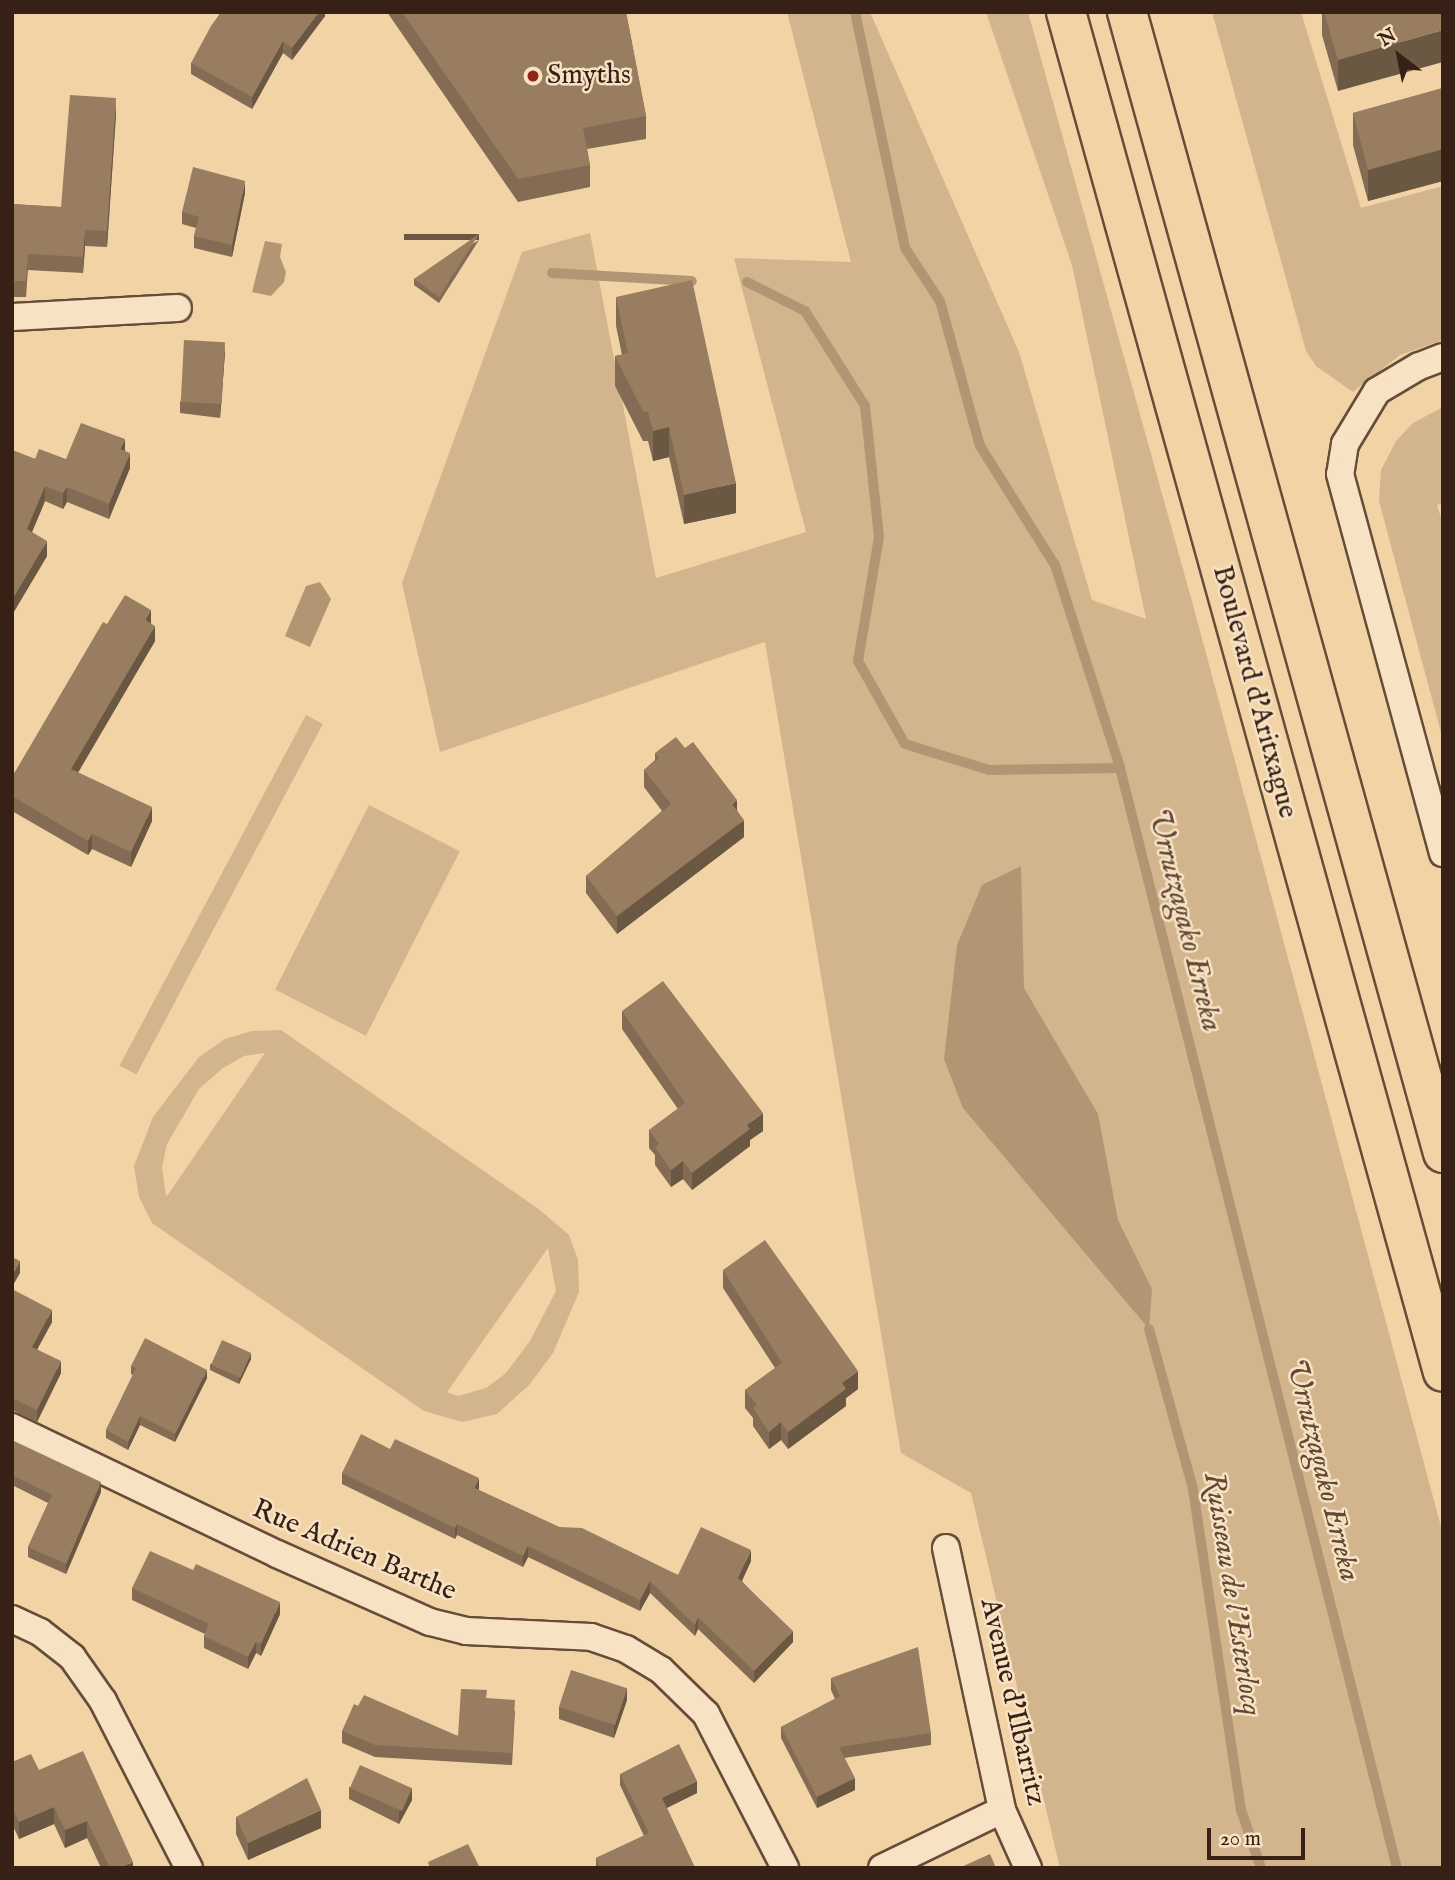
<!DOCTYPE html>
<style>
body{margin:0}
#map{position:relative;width:1455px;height:1880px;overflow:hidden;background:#f2d3a5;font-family:"IM FELL English",serif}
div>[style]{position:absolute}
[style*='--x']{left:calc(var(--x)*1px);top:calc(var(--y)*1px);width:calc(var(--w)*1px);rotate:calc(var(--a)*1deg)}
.green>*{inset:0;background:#d2b58d;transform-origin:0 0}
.water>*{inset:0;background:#b29674}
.stream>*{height:10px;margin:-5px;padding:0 5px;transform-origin:5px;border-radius:5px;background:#b29674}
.roads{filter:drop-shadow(2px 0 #664d39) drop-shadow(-2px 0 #664d39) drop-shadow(0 2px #664d39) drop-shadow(0 -2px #664d39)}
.minor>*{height:26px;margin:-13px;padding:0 13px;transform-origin:13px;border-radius:13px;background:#f7e2c4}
.primary>*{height:38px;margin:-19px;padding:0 19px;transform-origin:19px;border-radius:19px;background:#f2d3a5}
.wall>*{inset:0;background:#836c53}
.shaded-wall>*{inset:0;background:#6a5843;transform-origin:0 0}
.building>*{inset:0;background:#987d60;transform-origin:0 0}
.dots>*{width:19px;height:19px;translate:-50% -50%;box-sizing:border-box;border:4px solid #f7e2c4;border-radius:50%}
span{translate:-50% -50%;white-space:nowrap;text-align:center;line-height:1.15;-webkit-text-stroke:5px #f7e2c4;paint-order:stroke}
.poi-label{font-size:28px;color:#372015}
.left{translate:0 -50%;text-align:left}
.street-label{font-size:28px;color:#372015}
.water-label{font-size:30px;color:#624936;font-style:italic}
.frame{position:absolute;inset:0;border:14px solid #372015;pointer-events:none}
.north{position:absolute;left:1364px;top:21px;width:70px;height:70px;-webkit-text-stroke:5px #f7e2c4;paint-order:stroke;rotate:328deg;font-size:19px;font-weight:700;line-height:28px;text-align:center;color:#372015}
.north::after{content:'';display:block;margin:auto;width:24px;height:32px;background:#372015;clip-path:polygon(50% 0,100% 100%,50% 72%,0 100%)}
.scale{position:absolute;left:1207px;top:1828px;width:98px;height:32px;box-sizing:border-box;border:4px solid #372015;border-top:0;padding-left:9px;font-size:21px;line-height:24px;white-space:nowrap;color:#372015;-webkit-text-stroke:5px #f7e2c4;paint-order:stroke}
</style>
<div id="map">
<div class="green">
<i style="clip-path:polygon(787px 12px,870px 12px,1019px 352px,1092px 600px,1146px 619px,1072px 265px,986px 12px,1028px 12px,1193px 605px,1443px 1534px,1443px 1868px,1060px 1868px,971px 1493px,901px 1453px,765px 642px,440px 752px,402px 583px,522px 252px,590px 233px,656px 578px,806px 532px,734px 258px,851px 262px)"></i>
<i style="clip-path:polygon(1212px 12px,1301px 12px,1361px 208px,1443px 186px,1443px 340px,1400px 355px,1353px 392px,1316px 366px,1306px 351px)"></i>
<i style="clip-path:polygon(1443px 407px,1443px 503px,1437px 505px,1443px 524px,1443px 740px,1379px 501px,1381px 470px,1396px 441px,1413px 423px)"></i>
<i style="left:306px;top:715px;width:19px;height:397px;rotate:28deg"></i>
<i style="left:369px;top:805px;width:102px;height:207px;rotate:27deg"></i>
<i style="clip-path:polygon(evenodd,281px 1030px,540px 1210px,569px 1235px,578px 1260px,579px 1292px,553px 1353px,529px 1385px,497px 1414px,462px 1422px,424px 1411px,152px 1223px,139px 1197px,134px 1166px,153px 1117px,199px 1057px,225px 1039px,252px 1031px,281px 1030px,265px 1053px,167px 1196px,166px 1196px,162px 1167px,167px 1144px,199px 1089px,223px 1068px,244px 1056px,265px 1053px,281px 1030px,548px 1248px,556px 1291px,530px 1341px,506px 1373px,486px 1388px,458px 1396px,447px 1392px,548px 1248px)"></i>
</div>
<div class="water">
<i style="clip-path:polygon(265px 241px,282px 244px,280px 257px,286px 272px,284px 282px,271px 296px,252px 292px)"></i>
<i style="clip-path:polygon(320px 582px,331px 599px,310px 647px,285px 636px,306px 586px)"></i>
<i style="clip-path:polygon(1021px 866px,1024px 988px,1098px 1114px,1118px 1220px,1152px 1289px,1149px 1329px,963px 1108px,944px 1059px,957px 945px,982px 885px)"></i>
</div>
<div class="stream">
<i style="--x:855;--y:12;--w:241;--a:78"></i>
<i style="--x:905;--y:248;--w:64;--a:56.6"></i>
<i style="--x:940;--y:301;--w:150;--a:74.6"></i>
<i style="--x:980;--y:446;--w:141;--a:57.8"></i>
<i style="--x:1055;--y:565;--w:213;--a:72.2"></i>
<i style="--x:1120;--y:768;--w:1134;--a:75.87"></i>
<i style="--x:552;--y:273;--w:140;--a:3.3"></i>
<i style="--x:747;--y:282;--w:65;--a:26.6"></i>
<i style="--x:805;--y:311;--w:112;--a:57.7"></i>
<i style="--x:865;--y:406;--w:132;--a:83.9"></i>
<i style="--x:879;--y:537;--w:126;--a:99.6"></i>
<i style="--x:858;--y:661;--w:95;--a:60.5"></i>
<i style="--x:905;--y:744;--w:88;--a:17.2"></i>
<i style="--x:989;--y:770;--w:131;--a:-0.9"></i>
<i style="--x:1149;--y:1329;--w:166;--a:74.6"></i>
<i style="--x:1193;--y:1489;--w:325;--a:81.5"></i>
<i style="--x:1241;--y:1810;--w:61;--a:71"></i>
</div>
<div class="roads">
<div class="minor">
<i style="--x:12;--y:317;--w:166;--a:-3.1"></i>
<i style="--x:1443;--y:357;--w:26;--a:159"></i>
<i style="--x:1419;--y:366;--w:49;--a:149.2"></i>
<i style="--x:1377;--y:391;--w:62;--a:121.1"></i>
<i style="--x:1345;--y:444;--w:30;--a:99"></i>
<i style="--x:1340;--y:474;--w:393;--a:74.8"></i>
<i style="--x:12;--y:1427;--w:294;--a:25.6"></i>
<i style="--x:277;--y:1554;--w:167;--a:24"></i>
<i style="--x:430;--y:1622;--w:37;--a:14"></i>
<i style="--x:466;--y:1631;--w:125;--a:2.7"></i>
<i style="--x:591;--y:1637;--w:37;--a:19"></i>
<i style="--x:626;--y:1649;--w:41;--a:31"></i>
<i style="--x:661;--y:1670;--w:63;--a:44.4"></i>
<i style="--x:706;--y:1714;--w:173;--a:62.8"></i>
<i style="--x:946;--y:1548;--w:268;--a:77.9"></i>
<i style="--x:1002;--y:1810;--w:64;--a:65.9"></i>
<i style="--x:12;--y:1619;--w:31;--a:25"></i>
<i style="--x:40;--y:1632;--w:41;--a:38"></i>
<i style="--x:72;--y:1657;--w:54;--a:54.8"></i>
<i style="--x:103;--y:1701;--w:188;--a:62.8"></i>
<i style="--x:882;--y:1868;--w:133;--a:-25.8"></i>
</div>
<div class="primary">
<i style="--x:1066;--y:12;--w:1411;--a:74.51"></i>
<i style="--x:1127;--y:12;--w:1184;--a:74.52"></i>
</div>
</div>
<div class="wall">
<i style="clip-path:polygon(325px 12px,325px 16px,292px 60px,283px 53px,252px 109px,191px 74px,191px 63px)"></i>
<i style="clip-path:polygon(387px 12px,626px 12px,646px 116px,646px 139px,587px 149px,590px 165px,590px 187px,518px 202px)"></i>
<i style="clip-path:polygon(1322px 12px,1443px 12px,1338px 91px,1322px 35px)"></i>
<i style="clip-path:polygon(1443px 88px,1443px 181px,1368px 201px,1353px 145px,1353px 113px)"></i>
<i style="clip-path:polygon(116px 114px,107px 247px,85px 246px,83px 273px,28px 270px,26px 297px,12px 297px,12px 204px,61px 207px)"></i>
<i style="clip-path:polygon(245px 193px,232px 257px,194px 248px,194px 236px,196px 228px,182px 224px,182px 212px)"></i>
<i style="clip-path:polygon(479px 240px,439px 303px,414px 285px,414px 279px)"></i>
<i style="clip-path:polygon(616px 297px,736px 513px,684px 524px,669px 457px,653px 461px,648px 441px,643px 441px,615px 386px,615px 356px,622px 355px,616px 326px)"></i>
<i style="clip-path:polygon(225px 352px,220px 418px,180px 413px,180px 402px)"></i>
<i style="clip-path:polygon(12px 450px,35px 459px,66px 459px,125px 450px,130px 468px,109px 519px,67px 502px,63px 509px,45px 501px,32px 532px,47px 556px,12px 615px)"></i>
<i style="clip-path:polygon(151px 623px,155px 641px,78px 773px,152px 821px,131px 867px,92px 849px,88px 855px,12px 811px,12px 777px,107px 624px)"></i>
<i style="clip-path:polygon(655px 753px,737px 810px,744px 837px,617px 934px,586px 893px,586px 876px,662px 811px,644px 787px,644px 770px,655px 760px)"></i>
<i style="clip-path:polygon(622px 1011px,763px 1131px,750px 1140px,750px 1146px,692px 1190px,683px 1179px,671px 1187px,655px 1165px,655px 1155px,649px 1148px,649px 1130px,678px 1109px,622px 1029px)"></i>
<i style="clip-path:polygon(723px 1270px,858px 1389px,846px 1398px,846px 1406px,788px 1449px,781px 1440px,769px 1449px,753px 1426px,753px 1418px,745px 1408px,745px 1390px,775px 1368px,723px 1288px)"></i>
<i style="clip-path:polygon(12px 1289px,52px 1322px,37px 1349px,61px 1373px,37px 1422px,12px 1410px)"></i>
<i style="clip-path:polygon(251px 1359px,239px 1384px,210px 1370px,210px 1364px)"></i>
<i style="clip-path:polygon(131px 1366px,207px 1378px,175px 1442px,140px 1425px,128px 1450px,106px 1438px,106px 1430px,133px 1375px,131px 1374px)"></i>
<i style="clip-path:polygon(12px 1445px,101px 1492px,66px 1574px,28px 1557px,28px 1547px,48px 1503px,12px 1485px)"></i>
<i style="clip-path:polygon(390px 1449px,559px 1527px,678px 1575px,751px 1561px,742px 1581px,793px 1642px,754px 1683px,698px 1629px,695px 1636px,650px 1593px,640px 1611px,528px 1557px,523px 1567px,457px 1535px,455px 1539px,342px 1484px,342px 1473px)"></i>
<i style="clip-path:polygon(132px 1588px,280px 1614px,261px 1656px,256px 1653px,248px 1669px,204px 1648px,204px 1636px,205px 1634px,132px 1600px)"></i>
<i style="clip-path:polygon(831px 1678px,931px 1733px,931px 1745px,844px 1758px,855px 1790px,817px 1808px,781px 1738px,781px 1727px,835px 1699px,831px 1690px)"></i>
<i style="clip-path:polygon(487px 1698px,515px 1711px,512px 1765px,375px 1757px,342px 1743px,342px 1731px,358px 1706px,458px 1736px)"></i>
<i style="clip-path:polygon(627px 1700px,614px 1738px,559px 1719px,559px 1707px)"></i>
<i style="clip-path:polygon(12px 1762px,39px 1770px,133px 1868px,101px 1868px,87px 1838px,65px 1848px,54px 1824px,19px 1839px,12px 1824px)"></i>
<i style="clip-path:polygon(620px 1774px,697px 1793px,667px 1808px,695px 1868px,596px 1868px,596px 1858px,644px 1836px,620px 1785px)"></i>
<i style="clip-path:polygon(349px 1787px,412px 1800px,399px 1824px,349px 1799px)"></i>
<i style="clip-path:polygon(236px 1817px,321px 1828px,248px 1860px,236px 1834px)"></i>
</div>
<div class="shaded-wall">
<i style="clip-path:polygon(319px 12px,325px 12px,325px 16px,292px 60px,292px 48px)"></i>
<i style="clip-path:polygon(1443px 30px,1443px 62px,1338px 91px,1338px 60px)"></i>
<i style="clip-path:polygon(283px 41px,283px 53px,252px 109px,252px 97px)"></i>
<i style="clip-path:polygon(116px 98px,116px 114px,107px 247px,107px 231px)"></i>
<i style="clip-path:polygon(1443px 149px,1443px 181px,1368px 201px,1368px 170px)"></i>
<i style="clip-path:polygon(245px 181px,245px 193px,232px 257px,232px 245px)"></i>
<i style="clip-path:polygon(85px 230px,85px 246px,83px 273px,83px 257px)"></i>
<i style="left:479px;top:234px;width:6px;height:75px;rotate:90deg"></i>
<i style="clip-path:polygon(225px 342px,225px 352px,220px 418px,220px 407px)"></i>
<i style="clip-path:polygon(669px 427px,669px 457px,653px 461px,653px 431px)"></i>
<i style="clip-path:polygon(125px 439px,125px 455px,120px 449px)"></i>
<i style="clip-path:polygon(130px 453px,130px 468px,109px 519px,109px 504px)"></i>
<i style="clip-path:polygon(736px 483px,736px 513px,684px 524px,684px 495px)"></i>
<i style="clip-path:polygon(45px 486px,45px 501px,27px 544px,27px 529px)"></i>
<i style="clip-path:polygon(67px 487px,67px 502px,63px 509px,63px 493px)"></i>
<i style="clip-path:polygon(47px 541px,47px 556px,12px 615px,12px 600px)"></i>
<i style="clip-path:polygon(151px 610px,151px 625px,145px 620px)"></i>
<i style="clip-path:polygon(155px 626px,155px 641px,71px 784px,71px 769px)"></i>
<i style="clip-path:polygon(737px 800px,737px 817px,732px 804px)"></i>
<i style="clip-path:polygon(152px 807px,152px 821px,131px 867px,131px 852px)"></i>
<i style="clip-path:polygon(744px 820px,744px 837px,617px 934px,617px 916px)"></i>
<i style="clip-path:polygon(92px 834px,92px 849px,88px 855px,88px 841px)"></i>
<i style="clip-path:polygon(763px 1113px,763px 1131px,750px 1140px,750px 1146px,692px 1190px,692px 1173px,747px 1125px)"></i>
<i style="clip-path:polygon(683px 1161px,683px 1179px,671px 1187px,671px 1170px)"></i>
<i style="clip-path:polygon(20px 1261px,20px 1273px,12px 1287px,12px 1275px)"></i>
<i style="clip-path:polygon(52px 1310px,52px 1322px,32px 1359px,32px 1347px)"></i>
<i style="clip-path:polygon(251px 1353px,251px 1359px,239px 1384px,239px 1378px)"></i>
<i style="clip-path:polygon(61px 1361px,61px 1373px,37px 1422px,37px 1410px)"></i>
<i style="clip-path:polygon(207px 1370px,207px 1378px,175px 1442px,175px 1434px)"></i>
<i style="clip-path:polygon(858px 1371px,858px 1389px,846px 1398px,846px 1406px,788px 1449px,788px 1432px,842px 1383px)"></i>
<i style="clip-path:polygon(140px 1416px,140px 1425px,128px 1450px,128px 1442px)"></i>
<i style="clip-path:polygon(781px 1422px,781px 1440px,769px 1449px,769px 1432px)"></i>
<i style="clip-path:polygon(479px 1478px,479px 1490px,474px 1488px)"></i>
<i style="clip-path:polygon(101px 1482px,101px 1492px,66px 1574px,66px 1564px)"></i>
<i style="clip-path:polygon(457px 1524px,457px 1535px,455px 1539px,455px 1528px)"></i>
<i style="clip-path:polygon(528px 1546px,528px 1557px,523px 1567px,523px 1556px)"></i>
<i style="clip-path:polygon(751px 1550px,751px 1561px,738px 1589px,738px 1578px)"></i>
<i style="clip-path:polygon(650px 1581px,650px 1593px,640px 1611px,640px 1600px)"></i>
<i style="clip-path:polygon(280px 1602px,280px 1614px,261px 1656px,261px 1644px)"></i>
<i style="clip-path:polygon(698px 1617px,698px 1629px,695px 1636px,695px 1625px)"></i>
<i style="clip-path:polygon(793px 1631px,793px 1642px,754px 1683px,754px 1671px)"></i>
<i style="clip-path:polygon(256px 1642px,256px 1653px,248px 1669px,248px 1657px)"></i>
<i style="clip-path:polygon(627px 1688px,627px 1700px,614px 1738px,614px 1726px)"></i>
<i style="clip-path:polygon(855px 1778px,855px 1790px,817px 1808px,817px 1797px)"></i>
<i style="clip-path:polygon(697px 1781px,697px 1793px,662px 1810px,662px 1798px)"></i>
<i style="clip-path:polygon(412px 1788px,412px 1800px,399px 1824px,399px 1812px)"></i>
<i style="clip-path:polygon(54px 1807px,54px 1824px,19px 1839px,19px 1822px)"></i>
<i style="clip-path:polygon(321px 1810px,321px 1828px,248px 1860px,248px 1843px)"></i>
<i style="clip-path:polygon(87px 1821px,87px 1838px,65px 1848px,65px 1830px)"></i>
<i style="clip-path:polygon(133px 1862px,133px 1868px,120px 1868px)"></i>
</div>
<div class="building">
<i style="clip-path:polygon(221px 12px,319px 12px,292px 48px,283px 41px,252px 97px,191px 63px,211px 26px)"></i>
<i style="clip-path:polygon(402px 12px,626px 12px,646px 116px,583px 128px,590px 165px,518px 179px)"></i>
<i style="clip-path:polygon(1324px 12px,1443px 12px,1443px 30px,1338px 60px)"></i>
<i style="clip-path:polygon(1443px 88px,1443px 149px,1368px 170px,1353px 113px)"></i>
<i style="clip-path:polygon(70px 95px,116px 98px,107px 231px,85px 230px,83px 257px,28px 254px,26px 281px,12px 281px,12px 204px,61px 207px)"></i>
<i style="clip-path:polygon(193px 167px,245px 181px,232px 245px,194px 236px,199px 217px,182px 212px)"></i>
<i style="clip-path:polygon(479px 234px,439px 297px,414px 279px)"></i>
<i style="clip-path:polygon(692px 280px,736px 483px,684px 495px,669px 427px,653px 431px,648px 412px,643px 411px,615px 356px,628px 353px,616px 297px)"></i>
<i style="left:184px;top:340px;width:41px;height:62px;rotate:3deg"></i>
<i style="clip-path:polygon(81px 423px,125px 439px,120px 449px,130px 453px,109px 504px,67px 487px,63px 493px,45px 486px,27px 529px,47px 541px,12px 600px,12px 450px,35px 459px,39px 449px,66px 459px)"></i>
<i style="clip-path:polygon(125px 595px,151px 610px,145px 620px,155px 626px,71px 769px,152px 807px,131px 852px,92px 834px,88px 841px,12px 796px,12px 777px,103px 622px,107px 624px)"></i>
<i style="clip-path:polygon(676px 737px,685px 748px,693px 742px,737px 800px,732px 804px,744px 820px,617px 916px,586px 876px,671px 804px,644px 770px,659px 758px,655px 753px)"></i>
<i style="clip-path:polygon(663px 981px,763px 1113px,747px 1125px,750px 1129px,692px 1173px,683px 1161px,671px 1170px,655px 1147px,659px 1144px,649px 1130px,685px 1103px,622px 1011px)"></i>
<i style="clip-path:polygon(765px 1240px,858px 1371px,842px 1383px,846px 1389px,788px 1432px,781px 1422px,769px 1432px,753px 1408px,757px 1405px,745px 1390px,782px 1363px,723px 1270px)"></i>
<i style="clip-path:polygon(12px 1257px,20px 1261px,12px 1275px)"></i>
<i style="clip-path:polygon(12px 1289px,52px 1310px,32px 1347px,61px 1361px,37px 1410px,12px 1398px)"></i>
<i style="clip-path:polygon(145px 1338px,207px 1370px,175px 1434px,140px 1416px,128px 1442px,106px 1430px,136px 1368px,131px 1366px)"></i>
<i style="left:222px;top:1340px;width:32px;height:27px;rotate:24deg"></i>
<i style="clip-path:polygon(361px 1434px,390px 1449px,395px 1439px,479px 1478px,474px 1488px,559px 1527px,582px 1528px,678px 1575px,701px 1527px,751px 1550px,738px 1578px,793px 1631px,754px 1671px,698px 1617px,695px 1625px,650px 1581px,640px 1600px,528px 1546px,523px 1556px,457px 1524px,455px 1528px,342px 1473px)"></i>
<i style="clip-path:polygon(14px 1441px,101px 1482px,66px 1564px,28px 1547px,52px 1495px,12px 1475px,12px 1445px)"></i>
<i style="clip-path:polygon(150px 1551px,193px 1570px,196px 1564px,280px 1602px,261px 1644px,256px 1642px,248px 1657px,204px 1636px,209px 1624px,132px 1588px)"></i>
<i style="clip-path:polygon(918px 1647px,931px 1733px,839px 1747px,855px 1778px,817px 1797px,781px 1727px,840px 1696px,831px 1678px)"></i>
<i style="left:571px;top:1670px;width:59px;height:39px;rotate:18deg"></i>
<i style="clip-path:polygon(461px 1689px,487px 1690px,486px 1698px,515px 1700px,512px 1753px,375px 1745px,342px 1731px,354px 1704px,358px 1706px,364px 1695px,458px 1736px)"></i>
<i style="clip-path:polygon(679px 1744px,697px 1781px,662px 1798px,695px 1868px,600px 1868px,596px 1858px,649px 1833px,620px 1774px)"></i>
<i style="clip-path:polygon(83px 1751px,133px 1862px,120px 1868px,110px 1868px,87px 1821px,65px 1830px,54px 1807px,19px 1822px,12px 1807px,12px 1762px,31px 1754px,39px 1770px)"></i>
<i style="left:360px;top:1765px;width:57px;height:25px;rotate:24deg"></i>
<i style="clip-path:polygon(307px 1778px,321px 1810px,248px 1843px,236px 1817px)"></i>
<i style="clip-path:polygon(468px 1844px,480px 1868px,430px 1868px,428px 1862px)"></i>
<i style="clip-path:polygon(990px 1854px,996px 1868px,959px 1868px)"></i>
</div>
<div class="dots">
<i style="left:533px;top:76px;background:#8f2418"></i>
</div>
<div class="poi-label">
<span class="left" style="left:547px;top:76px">Smyths</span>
</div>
<div class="street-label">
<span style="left:1254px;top:692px;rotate:75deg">Boulevard d'Aritxague</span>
<span style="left:354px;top:1551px;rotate:23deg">Rue Adrien Barthe</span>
<span style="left:1012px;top:1702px;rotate:77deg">Avenue d'Ilbarritz</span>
</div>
<div class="water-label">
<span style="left:1184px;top:920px;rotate:76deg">Urrutzagako Erreka</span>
<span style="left:1322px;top:1470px;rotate:76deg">Urrutzagako Erreka</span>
<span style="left:1232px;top:1594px;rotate:81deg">Ruisseau de l'Esterlocq</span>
</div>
<div class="frame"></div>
<div class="north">N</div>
<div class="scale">20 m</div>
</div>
